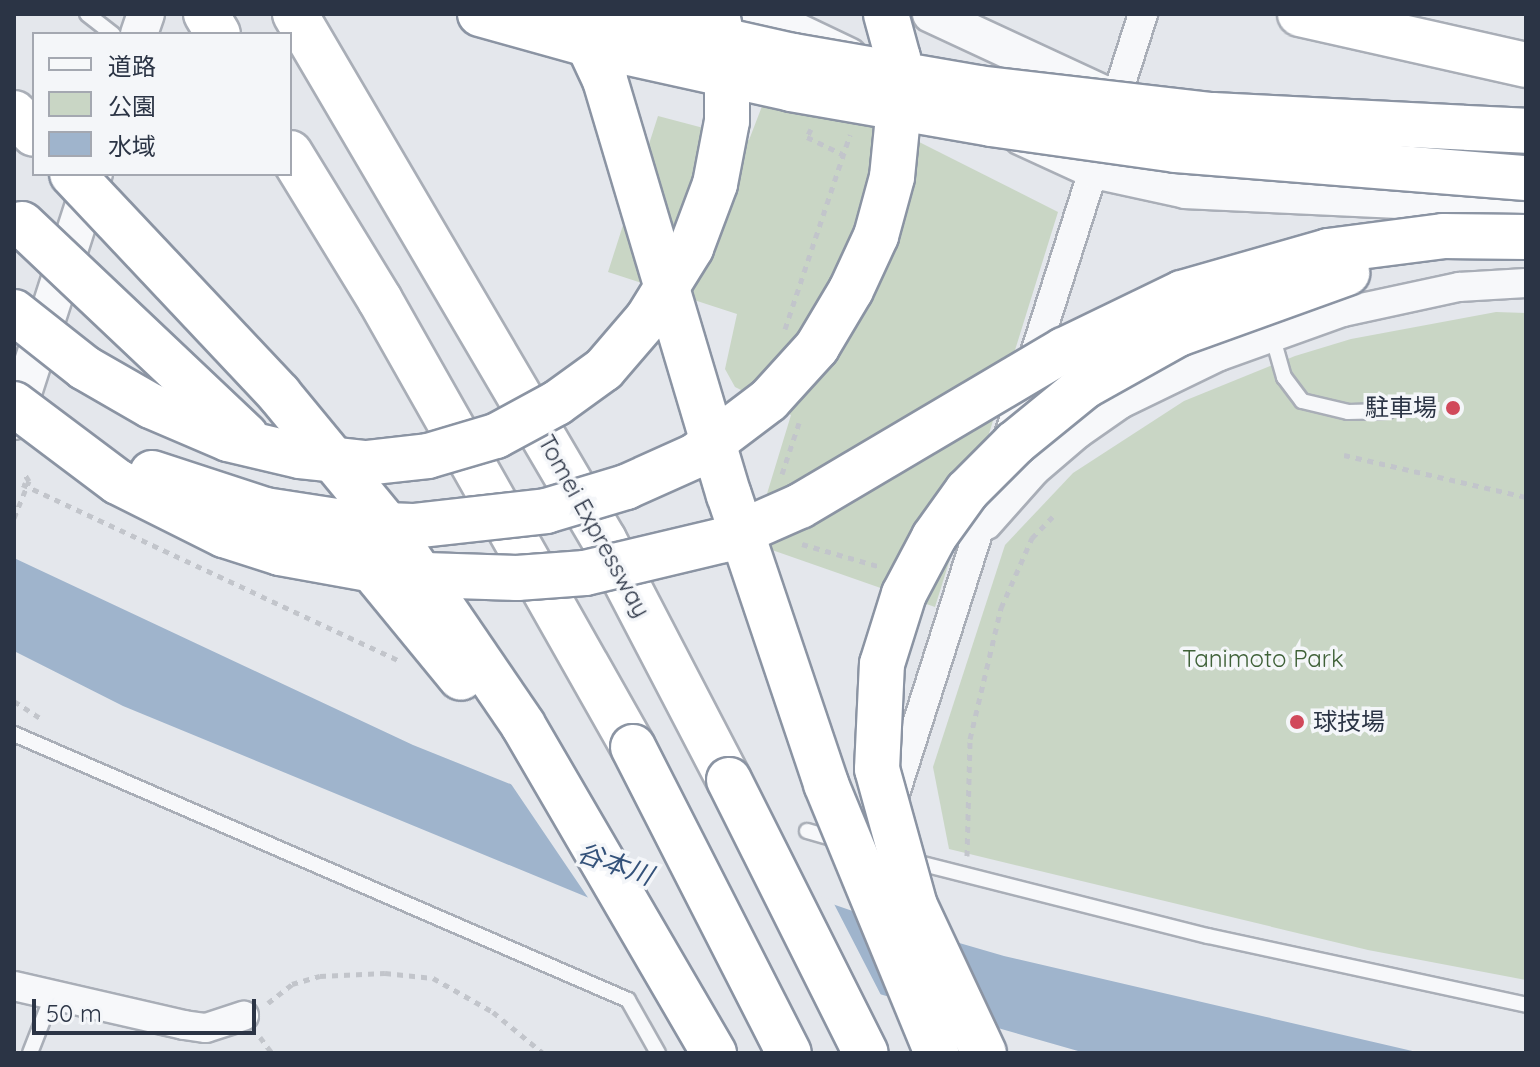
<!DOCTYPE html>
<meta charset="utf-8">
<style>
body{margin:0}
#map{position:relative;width:1540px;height:1067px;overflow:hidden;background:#e4e7ec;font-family:Quicksand,"Noto Sans JP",sans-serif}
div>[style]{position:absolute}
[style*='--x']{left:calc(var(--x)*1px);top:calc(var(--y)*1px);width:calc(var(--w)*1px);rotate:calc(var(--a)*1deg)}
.green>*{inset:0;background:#c9d6c5}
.water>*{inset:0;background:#9fb4cc}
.pier>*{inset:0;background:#e4e7ec}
.path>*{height:5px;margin-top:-2.5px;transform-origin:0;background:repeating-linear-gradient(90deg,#c2c5cb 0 6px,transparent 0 12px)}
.roads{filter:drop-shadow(2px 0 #a9aeb7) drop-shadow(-2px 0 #a9aeb7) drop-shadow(0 2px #a9aeb7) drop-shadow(0 -2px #a9aeb7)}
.service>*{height:14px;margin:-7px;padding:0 7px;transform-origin:7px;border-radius:7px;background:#f7f8fa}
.minor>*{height:28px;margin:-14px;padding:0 14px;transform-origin:14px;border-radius:14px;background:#f7f8fa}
.tertiary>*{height:36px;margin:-18px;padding:0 18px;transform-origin:18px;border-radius:18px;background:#f7f8fa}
.motorway>*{height:44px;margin:-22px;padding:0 22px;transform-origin:22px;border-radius:22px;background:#fff}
.bridges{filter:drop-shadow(2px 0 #8b94a3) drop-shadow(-2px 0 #8b94a3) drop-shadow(0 2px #8b94a3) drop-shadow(0 -2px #8b94a3)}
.motorway-bridge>*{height:44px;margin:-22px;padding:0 22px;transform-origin:22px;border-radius:22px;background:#fff}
.dots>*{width:22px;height:22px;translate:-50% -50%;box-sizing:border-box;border:4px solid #f4f6f9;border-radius:50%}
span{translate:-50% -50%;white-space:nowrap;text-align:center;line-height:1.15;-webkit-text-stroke:7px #f4f6f9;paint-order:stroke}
.poi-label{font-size:24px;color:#2b3445}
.right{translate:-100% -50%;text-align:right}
.left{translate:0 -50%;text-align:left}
.street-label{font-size:24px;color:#2b3445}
.park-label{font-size:24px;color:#3f6138}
.water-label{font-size:26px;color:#34527a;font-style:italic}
.frame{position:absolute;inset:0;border:16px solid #2b3445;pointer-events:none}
.legend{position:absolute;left:32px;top:32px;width:260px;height:144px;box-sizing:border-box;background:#f4f6f9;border:2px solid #a4a8b1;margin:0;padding:10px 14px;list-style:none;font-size:24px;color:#2b3445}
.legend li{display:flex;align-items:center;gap:16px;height:40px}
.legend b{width:40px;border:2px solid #a4a8b1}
.scale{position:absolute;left:32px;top:999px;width:224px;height:36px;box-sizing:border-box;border:4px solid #2b3445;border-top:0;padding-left:10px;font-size:24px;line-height:28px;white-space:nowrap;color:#2b3445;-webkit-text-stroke:6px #f4f6f9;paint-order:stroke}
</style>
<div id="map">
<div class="green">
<i style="clip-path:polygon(776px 70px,1058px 212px,935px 607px,752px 543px,791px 415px,735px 387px,725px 369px,737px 314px,608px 272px,658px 116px,749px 140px)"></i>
<i style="clip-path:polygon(1496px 312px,1526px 313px,1526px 980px,1368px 950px,949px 849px,933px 767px,1005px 545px,1073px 473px,1184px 401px,1295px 356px,1351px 339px)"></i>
</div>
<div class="water">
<i style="clip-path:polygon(14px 558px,413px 745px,670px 848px,870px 917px,1004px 956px,1421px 1053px,1085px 1053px,691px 940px,123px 706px,14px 651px)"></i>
</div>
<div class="pier">
<i style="clip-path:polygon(507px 778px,672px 845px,832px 900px,883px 999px,689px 944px,593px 905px)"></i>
</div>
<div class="path">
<i style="--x:811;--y:129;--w:9;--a:117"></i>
<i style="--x:807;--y:137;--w:39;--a:26"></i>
<i style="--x:785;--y:329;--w:205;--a:-71.5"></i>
<i style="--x:1344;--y:455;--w:187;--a:13"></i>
<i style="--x:782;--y:474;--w:54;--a:-71.6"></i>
<i style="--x:22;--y:484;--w:415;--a:25.1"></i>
<i style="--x:14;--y:518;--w:40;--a:-68"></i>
<i style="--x:29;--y:481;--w:9;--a:-122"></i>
<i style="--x:802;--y:544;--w:82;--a:16.2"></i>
<i style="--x:14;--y:701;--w:35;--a:33"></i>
<i style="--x:967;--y:856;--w:117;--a:-88.5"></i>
<i style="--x:970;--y:739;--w:135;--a:-76.7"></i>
<i style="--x:1001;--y:608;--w:77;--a:-66.1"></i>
<i style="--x:1032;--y:538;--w:30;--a:-46"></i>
<i style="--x:268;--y:1003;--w:31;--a:-38"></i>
<i style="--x:292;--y:984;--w:29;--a:-16"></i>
<i style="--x:320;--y:976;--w:65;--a:-2.6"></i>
<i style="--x:385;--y:973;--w:48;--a:5.9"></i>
<i style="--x:433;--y:978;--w:69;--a:29.5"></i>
<i style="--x:493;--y:1012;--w:65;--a:39.4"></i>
<i style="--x:260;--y:1037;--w:20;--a:53"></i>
</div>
<div class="roads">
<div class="service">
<i style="--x:87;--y:14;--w:33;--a:38"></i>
<i style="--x:1272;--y:335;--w:44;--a:74.1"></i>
<i style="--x:1284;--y:377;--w:30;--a:53"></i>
<i style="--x:1302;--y:401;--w:47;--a:13.4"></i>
<i style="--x:1348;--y:412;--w:40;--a:-1.4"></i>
<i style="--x:14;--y:734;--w:669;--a:23.42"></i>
<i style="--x:628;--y:1000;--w:61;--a:60.5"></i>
<i style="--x:807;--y:831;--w:35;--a:16"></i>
<i style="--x:907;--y:860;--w:310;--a:14.2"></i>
<i style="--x:1208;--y:936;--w:325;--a:12.2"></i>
<i style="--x:30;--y:1053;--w:60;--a:-68.6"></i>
</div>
<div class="minor">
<i style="--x:987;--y:525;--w:72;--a:-48.4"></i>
<i style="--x:1035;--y:471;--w:57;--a:-40.7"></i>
<i style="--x:1078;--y:434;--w:52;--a:-34.9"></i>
<i style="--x:1121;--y:404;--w:110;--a:-25.9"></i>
<i style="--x:1220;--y:356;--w:131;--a:-19.7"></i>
<i style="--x:1343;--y:312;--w:119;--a:-12.2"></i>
<i style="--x:1459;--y:287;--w:67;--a:-3.4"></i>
<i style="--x:891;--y:806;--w:831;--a:-72.35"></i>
<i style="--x:14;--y:986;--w:174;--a:12.9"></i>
<i style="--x:184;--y:1025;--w:22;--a:8"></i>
<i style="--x:206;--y:1028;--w:40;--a:-18"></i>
</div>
<div class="tertiary">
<i style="--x:760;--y:14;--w:98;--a:25.5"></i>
<i style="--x:931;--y:14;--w:195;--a:24.9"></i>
<i style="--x:139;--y:34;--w:21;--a:-71"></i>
<i style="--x:1022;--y:137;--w:79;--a:24.6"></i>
<i style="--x:1094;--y:170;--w:94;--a:12.3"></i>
<i style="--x:1186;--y:190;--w:340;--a:2.7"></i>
<i style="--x:14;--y:421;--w:260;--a:-72.1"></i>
</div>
<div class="motorway">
<i style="--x:206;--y:14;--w:23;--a:59"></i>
<i style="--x:295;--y:14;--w:610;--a:59.57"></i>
<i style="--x:604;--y:540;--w:271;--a:62.5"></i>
<i style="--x:1300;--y:14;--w:232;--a:12.7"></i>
<i style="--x:14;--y:113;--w:29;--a:46"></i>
<i style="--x:290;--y:153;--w:172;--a:58.5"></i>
<i style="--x:380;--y:300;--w:514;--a:60.49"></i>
</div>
</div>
<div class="bridges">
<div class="motorway-bridge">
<i style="--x:480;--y:14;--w:108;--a:15.6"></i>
<i style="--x:584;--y:43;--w:212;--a:12.5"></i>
<i style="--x:791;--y:89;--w:203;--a:9.9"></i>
<i style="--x:991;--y:124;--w:187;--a:8"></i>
<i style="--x:1176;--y:150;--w:351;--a:4.6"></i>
<i style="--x:574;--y:14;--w:73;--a:64.8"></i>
<i style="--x:605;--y:80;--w:433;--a:73.4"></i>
<i style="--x:729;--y:495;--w:305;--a:71.4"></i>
<i style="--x:826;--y:784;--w:291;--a:67.6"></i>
<i style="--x:606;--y:14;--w:192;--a:12.7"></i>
<i style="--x:793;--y:56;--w:188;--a:9.8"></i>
<i style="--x:978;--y:88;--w:237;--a:6.6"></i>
<i style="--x:1213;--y:115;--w:313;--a:2.9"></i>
<i style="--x:72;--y:174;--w:302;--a:46.7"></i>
<i style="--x:279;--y:394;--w:168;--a:50.5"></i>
<i style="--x:386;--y:524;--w:243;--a:55.7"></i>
<i style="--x:523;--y:725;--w:380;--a:59.8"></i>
<i style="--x:22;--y:224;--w:308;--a:43.4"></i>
<i style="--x:14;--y:312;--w:90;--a:38.3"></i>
<i style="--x:85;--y:368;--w:76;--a:29.9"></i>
<i style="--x:151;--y:406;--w:84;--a:23.2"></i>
<i style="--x:228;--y:439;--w:74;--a:13.3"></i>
<i style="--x:300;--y:456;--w:66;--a:6.1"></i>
<i style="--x:366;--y:463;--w:62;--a:-6.4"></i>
<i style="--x:428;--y:456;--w:71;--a:-16.4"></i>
<i style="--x:496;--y:436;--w:69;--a:-28.4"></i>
<i style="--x:557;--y:403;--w:58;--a:-35.9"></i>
<i style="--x:604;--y:369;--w:66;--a:-49.3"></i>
<i style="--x:647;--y:319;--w:84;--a:-58.2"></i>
<i style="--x:691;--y:248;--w:68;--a:-69.4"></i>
<i style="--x:715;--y:184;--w:64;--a:-79.2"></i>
<i style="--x:727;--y:121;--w:61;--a:-90"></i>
<i style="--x:727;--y:60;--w:47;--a:-102.3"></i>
<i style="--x:14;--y:404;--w:130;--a:36.9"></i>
<i style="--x:118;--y:482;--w:119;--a:26.6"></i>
<i style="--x:224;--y:535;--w:59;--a:17.8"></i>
<i style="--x:280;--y:553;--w:117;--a:10.3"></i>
<i style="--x:395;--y:574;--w:122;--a:1.9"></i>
<i style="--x:517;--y:578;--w:68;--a:-4.2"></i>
<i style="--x:585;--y:573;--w:142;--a:-13.4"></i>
<i style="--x:723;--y:540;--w:84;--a:-23.8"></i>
<i style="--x:800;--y:506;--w:307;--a:-30.6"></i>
<i style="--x:1064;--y:350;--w:131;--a:-25.8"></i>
<i style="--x:1182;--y:293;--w:152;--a:-16"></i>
<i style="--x:1328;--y:251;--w:116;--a:-7.4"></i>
<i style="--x:1443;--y:236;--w:83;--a:0.7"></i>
<i style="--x:152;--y:473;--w:119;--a:18.1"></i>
<i style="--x:265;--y:510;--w:92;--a:8.7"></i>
<i style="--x:356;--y:524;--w:57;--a:2"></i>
<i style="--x:413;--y:526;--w:134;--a:-6.4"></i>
<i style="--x:546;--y:511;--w:84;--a:-16.7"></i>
<i style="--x:626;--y:487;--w:76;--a:-24.2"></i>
<i style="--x:695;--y:456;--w:93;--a:-37.1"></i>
<i style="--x:769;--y:400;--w:72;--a:-47.8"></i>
<i style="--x:817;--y:347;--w:66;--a:-59.2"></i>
<i style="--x:851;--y:290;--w:60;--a:-65.2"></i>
<i style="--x:876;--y:236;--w:61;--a:-74.8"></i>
<i style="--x:892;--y:177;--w:60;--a:-84.3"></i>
<i style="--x:898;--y:117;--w:59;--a:-90"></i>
<i style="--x:898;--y:58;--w:46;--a:-105.3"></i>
<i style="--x:365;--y:561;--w:151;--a:50.6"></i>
<i style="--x:633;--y:747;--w:343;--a:63"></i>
<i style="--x:729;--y:780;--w:305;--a:63.4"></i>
<i style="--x:984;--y:1053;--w:162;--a:-115.1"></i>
<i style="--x:915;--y:906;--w:142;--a:-105.5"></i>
<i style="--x:877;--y:769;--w:105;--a:-87.3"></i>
<i style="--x:882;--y:664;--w:73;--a:-72.6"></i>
<i style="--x:904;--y:594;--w:64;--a:-62.2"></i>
<i style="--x:934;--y:537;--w:57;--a:-54.3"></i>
<i style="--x:967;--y:491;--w:68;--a:-45"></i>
<i style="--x:1015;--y:443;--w:90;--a:-39.2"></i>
<i style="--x:1085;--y:386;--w:107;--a:-29.2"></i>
<i style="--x:1178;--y:334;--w:180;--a:-19.8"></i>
</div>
</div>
<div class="dots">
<i style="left:1453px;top:408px;background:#d1495b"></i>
<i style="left:1297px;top:722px;background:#d1495b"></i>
</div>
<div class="poi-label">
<span class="right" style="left:1437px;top:408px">駐車場</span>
<span class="left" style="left:1313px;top:722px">球技場</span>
</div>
<div class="street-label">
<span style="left:594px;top:526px;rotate:61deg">Tomei Expressway</span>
</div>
<div class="park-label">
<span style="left:1263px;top:659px">Tanimoto Park</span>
</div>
<div class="water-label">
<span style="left:615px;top:864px;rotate:19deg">谷本川</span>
</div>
<div class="frame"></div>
<ul class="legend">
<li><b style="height:10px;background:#f7f8fa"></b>道路</li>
<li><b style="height:22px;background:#c9d6c5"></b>公園</li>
<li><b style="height:22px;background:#9fb4cc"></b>水域</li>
</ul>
<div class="scale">50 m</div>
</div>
